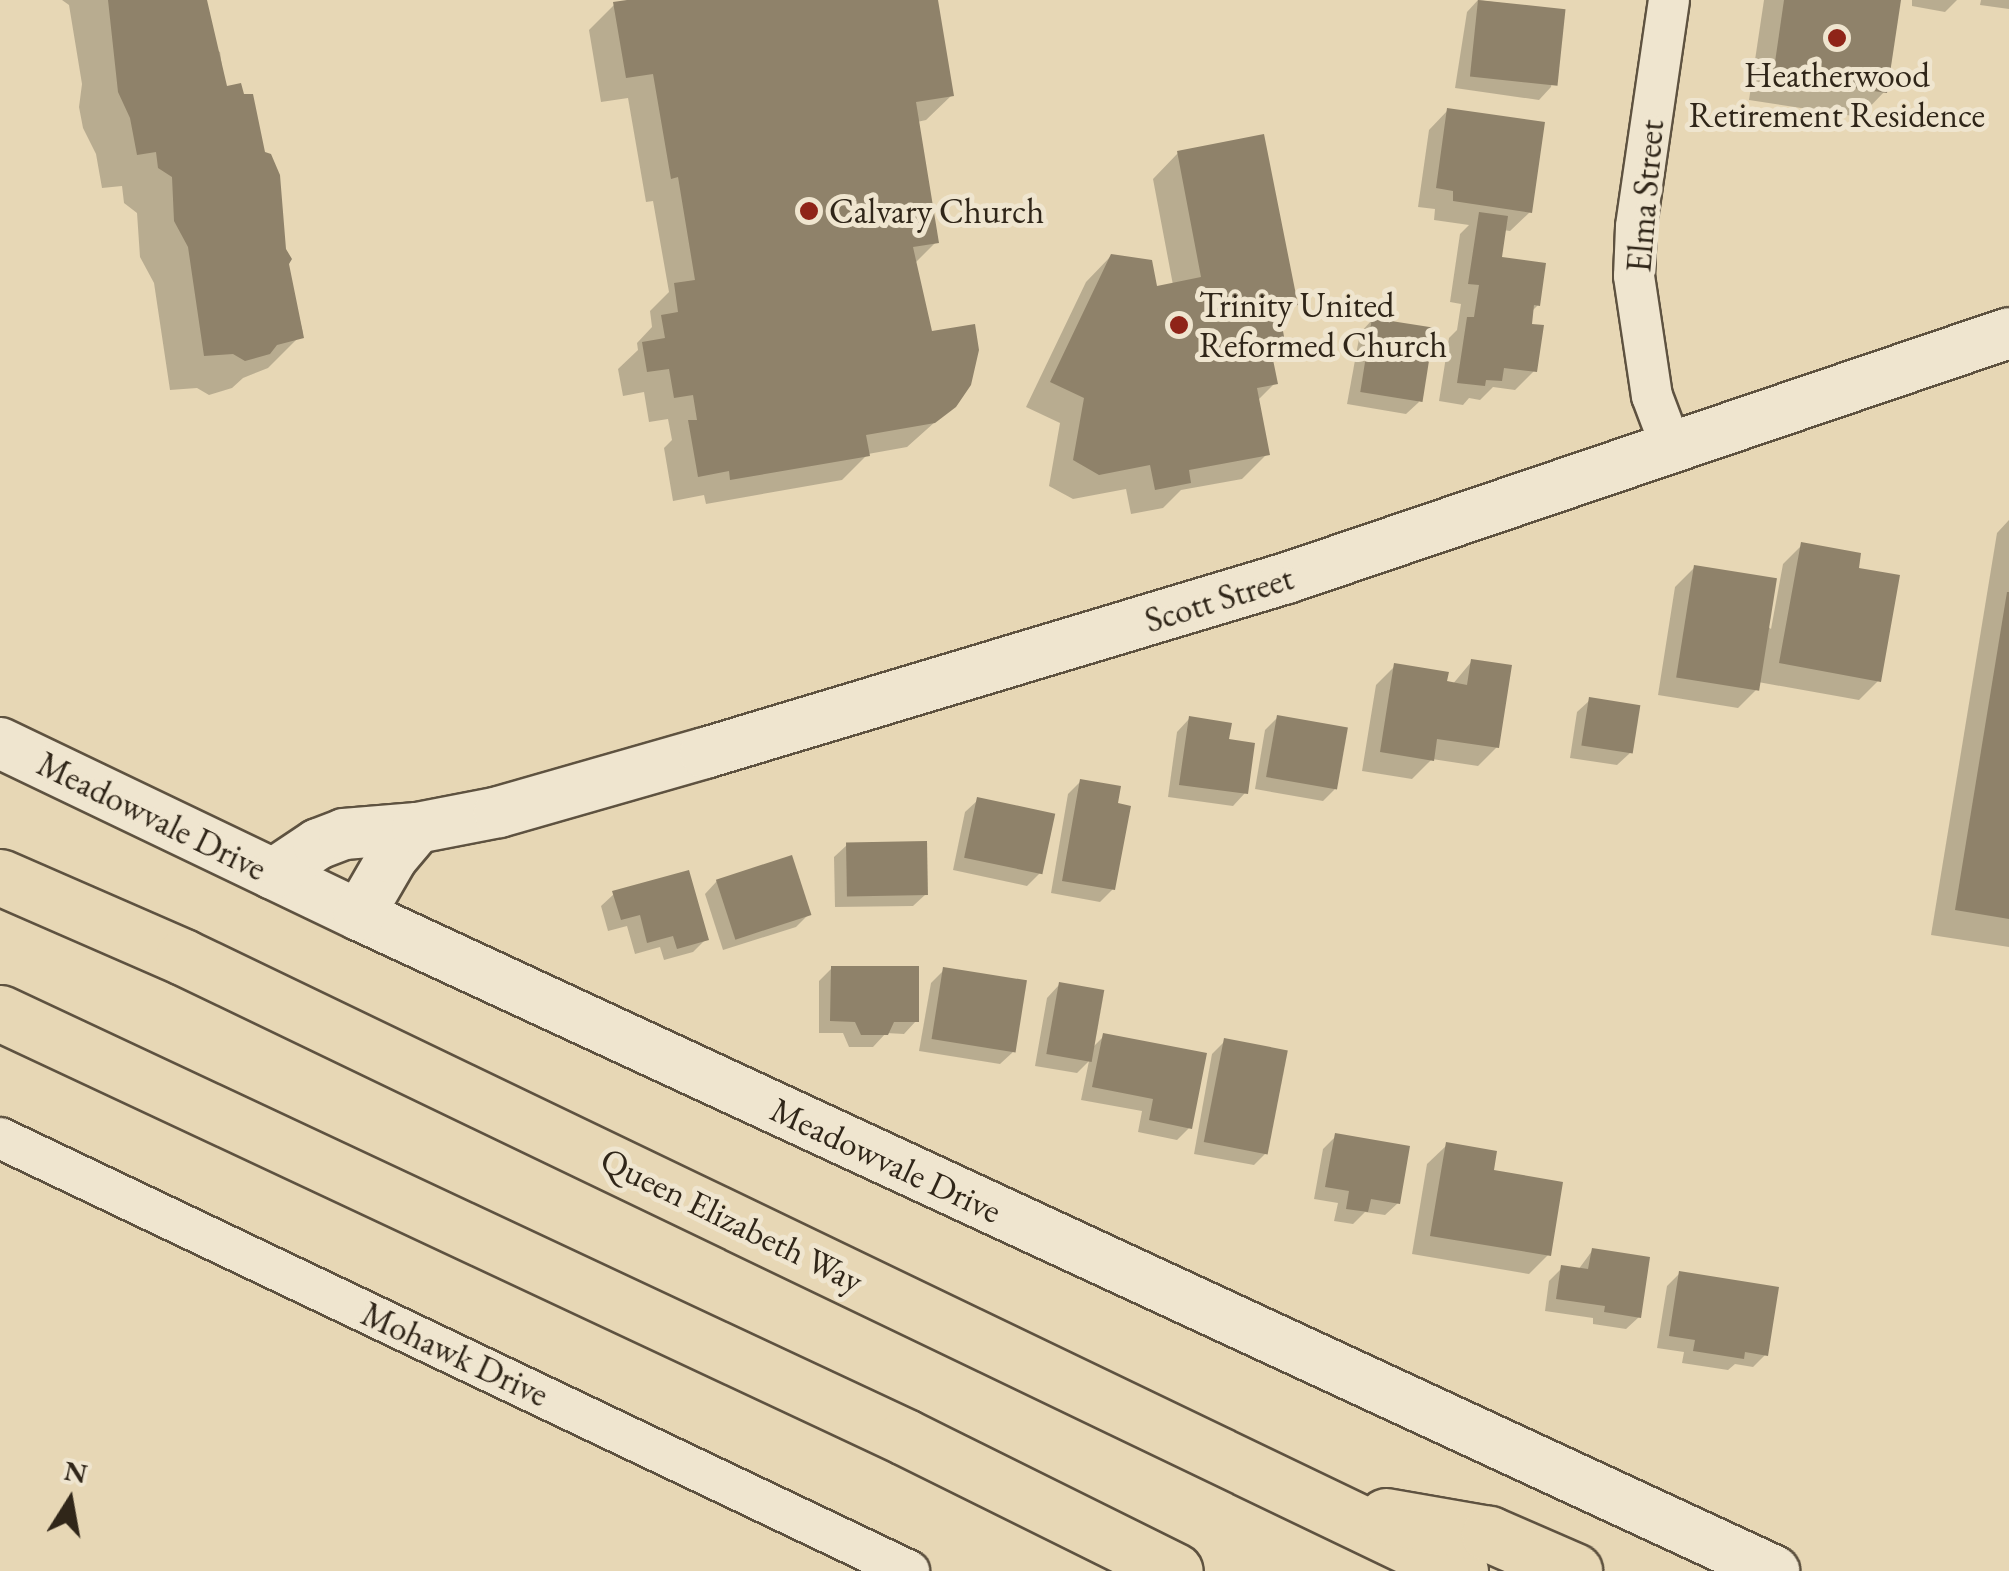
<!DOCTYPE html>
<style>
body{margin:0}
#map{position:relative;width:2009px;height:1571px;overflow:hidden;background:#e7d7b5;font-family:"EB Garamond",serif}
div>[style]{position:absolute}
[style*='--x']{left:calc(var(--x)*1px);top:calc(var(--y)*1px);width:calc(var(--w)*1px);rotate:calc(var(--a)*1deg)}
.shadow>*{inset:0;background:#0003}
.building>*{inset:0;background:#8f826a;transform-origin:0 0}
.roads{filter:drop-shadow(2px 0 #5e5240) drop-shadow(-2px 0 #5e5240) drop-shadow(0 2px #5e5240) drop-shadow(0 -2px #5e5240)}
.minor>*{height:40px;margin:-20px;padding:0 20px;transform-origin:20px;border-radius:20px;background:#efe5cf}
.tertiary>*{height:50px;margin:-25px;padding:0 25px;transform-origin:25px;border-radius:25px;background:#efe5cf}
.motorway>*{height:55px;margin:-27.5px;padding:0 27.5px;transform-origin:27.5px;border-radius:27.5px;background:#e7d7b5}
.dots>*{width:28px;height:28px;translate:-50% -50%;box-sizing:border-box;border:5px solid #efe5cf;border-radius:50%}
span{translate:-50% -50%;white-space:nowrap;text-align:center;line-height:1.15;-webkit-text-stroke:10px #efe5cf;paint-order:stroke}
.poi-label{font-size:35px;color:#302619}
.left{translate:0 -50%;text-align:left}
.street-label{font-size:35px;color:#302619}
.north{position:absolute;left:20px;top:1451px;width:100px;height:100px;-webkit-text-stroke:8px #efe5cf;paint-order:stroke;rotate:11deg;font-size:28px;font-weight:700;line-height:40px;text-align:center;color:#302619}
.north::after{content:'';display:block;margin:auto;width:35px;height:45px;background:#302619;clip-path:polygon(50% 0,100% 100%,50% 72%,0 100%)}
</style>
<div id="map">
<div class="shadow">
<i style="clip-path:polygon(62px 0,204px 0,213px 47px,220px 52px,225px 89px,286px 263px,303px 333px,268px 368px,243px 378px,232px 388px,209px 395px,197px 388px,170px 390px,154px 283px,140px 257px,137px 213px,124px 203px,122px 186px,102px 188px,96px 154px,83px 128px,79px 107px,82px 84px,69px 5px)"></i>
<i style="clip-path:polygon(642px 0,936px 0,952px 95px,926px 120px,917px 122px,936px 242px,914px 264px,930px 334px,954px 405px,907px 447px,868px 454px,842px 480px,706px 504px,704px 495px,673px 501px,664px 448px,672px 440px,668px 419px,649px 422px,644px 392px,623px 396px,618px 369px,638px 350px,637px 343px,652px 327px,650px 311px,669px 292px,653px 201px,646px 202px,628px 98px,601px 102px,589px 30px,614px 5px)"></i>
<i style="clip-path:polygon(1478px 0,1563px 11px,1551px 87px,1539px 100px,1455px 88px,1467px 12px)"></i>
<i style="clip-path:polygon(1764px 0,1898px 0,1885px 91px,1860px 117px,1749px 100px)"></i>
<i style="clip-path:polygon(1912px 0,1957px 0,1945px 12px,1912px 6px)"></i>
<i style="clip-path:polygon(1981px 0,2009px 0,2009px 9px,1980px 5px)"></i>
<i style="clip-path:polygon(1448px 110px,1530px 212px,1510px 231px,1503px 230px,1499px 259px,1538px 305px,1531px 312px,1534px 371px,1515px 390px,1493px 387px,1480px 400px,1469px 398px,1463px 405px,1439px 401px,1449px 338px,1457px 330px,1461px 304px,1450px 302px,1460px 234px,1469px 225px,1434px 220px,1435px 209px,1418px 207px,1429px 130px)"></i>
<i style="clip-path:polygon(1178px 153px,1295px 304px,1279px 321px,1282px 341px,1269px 354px,1275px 383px,1257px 401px,1267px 454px,1242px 479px,1181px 490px,1163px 508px,1131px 514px,1126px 489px,1073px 499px,1049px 486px,1060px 423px,1026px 407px,1086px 282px,1111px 256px,1155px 289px,1173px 285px,1153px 179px)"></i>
<i style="clip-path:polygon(1372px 320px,1419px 402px,1406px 414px,1347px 404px,1360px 333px)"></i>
<i style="clip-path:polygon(2009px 520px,2009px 947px,1931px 935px,1997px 533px)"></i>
<i style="clip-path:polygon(1802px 545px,1878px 681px,1859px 700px,1758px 682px,1757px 689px,1738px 708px,1658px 695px,1675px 587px,1694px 568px,1771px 629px,1783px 564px)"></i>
<i style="clip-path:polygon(1472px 661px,1497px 747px,1478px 766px,1432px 759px,1412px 779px,1362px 771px,1376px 685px,1395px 666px,1452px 685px)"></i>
<i style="clip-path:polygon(1590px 700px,1630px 753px,1617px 765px,1570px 758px,1577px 712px)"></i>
<i style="clip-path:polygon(1278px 717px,1336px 788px,1323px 801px,1255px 789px,1265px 730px)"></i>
<i style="clip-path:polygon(1189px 719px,1226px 741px,1245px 793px,1233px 806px,1168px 797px,1177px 732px)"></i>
<i style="clip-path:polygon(1081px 781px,1113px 889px,1100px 902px,1051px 893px,1068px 794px)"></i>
<i style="clip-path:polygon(978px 800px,1040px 873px,1027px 886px,953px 870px,965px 812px)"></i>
<i style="clip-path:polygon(847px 845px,926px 894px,913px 906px,835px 907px,834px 857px)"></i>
<i style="clip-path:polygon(717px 881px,809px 914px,796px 927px,723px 950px,705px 894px)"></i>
<i style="clip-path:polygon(614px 894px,706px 939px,693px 952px,664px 960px,660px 947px,635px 954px,627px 926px,608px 931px,601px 906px)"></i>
<i style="clip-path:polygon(832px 968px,916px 1021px,904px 1034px,886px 1033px,873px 1047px,849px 1047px,843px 1033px,819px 1033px,819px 981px)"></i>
<i style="clip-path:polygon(944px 970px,1013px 1052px,1000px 1064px,919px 1051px,931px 983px)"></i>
<i style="clip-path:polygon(1059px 985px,1092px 1048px,1104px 1036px,1190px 1127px,1177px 1140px,1138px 1132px,1142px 1111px,1081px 1100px,1089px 1061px,1077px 1073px,1035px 1066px,1047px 998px)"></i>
<i style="clip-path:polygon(1225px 1041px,1267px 1152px,1254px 1165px,1194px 1154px,1212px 1054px)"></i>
<i style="clip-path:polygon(1336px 1136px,1398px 1203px,1385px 1215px,1365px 1212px,1353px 1224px,1334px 1221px,1338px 1203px,1314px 1199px,1323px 1149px)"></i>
<i style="clip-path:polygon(1447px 1145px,1491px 1172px,1548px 1255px,1529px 1274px,1412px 1254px,1427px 1164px)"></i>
<i style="clip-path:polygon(1592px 1251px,1639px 1317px,1626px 1329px,1593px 1324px,1593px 1318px,1545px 1311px,1549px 1281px,1562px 1268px,1578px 1270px)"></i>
<i style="clip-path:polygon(1680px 1273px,1765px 1355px,1753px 1367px,1735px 1364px,1728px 1370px,1682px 1363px,1684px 1352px,1657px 1348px,1667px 1286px)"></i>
</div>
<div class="building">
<i style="clip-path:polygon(108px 0,207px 0,227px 86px,241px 83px,244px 94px,253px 94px,265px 152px,271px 154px,280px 175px,286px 249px,292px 259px,289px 264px,304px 338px,277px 345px,270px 354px,245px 361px,233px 354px,204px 356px,188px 247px,174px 221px,172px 177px,158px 168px,156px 152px,137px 155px,130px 118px,118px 92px)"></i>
<i style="clip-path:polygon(627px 0,938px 0,954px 96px,916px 102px,939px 243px,913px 247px,932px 331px,975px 324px,979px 350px,971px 385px,956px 407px,935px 423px,866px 435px,870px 456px,730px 480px,729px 471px,698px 477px,688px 420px,697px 420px,693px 395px,674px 398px,669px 369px,647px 372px,642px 342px,665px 338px,661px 315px,678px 312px,674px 283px,695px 280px,678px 177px,671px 179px,653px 74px,626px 78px,613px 2px)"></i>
<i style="left:1478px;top:0;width:88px;height:77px;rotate:6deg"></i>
<i style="clip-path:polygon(1784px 0,1901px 0,1887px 93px,1773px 76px)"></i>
<i style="clip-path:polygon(1447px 108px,1545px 122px,1532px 213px,1453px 201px,1453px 191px,1436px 188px)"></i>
<i style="clip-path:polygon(1264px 134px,1298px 305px,1279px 309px,1285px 342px,1270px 345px,1278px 384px,1257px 388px,1270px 455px,1189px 470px,1191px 483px,1155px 490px,1150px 465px,1099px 475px,1073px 460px,1084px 398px,1050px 382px,1111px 254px,1152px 260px,1157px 286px,1201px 277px,1177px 151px)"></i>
<i style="clip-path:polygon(1479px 212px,1508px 216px,1502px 257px,1546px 263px,1540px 306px,1534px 305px,1532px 324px,1544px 325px,1537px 372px,1504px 368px,1502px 381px,1486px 380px,1485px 386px,1457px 383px,1467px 317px,1474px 317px,1479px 285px,1468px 284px)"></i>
<i style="left:1372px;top:318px;width:63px;height:75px;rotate:9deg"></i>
<i style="clip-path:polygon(1801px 542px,1861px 553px,1859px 568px,1900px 575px,1881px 682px,1779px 663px)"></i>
<i style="left:1694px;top:565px;width:84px;height:114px;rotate:9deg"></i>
<i style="clip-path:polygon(2007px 592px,2009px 592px,2009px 919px,1955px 910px)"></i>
<i style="clip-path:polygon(1471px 659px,1512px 665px,1499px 748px,1437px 739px,1434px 761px,1380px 752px,1394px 663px,1449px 672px,1447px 681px,1467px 685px)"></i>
<i style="left:1589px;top:697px;width:52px;height:49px;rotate:9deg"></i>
<i style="left:1277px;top:715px;width:72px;height:63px;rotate:10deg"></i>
<i style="clip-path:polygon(1189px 716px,1232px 723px,1229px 739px,1255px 743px,1248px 794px,1179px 785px)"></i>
<i style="clip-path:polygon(1080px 779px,1121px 786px,1118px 803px,1131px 806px,1115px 890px,1062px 881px)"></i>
<i style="left:977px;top:797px;width:80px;height:62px;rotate:12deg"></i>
<i style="left:927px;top:841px;width:54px;height:81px;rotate:89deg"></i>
<i style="left:792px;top:855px;width:63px;height:80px;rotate:72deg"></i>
<i style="clip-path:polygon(689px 870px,709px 940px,677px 949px,673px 936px,647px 943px,640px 915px,621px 920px,612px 891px)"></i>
<i style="clip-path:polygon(831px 966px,919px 966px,919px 1022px,894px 1022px,888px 1035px,861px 1035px,855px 1022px,830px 1021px)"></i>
<i style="left:943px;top:967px;width:85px;height:73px;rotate:9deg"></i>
<i style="left:1059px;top:982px;width:46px;height:73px;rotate:10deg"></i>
<i style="clip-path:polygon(1103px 1033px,1207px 1053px,1192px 1129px,1149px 1120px,1153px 1099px,1092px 1087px)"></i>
<i style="left:1224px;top:1038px;width:65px;height:106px;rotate:11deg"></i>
<i style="clip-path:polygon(1335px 1133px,1410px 1146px,1400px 1204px,1371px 1199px,1368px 1212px,1346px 1209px,1349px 1191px,1325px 1187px)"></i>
<i style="clip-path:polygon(1446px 1142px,1497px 1151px,1494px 1170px,1563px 1182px,1551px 1256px,1430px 1236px)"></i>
<i style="clip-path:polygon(1592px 1248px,1650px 1257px,1641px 1318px,1604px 1312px,1605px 1306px,1556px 1299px,1561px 1265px,1588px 1269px)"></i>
<i style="clip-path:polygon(1679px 1271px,1779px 1287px,1768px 1356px,1745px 1352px,1744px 1359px,1693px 1351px,1695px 1340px,1669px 1336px)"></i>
</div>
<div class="roads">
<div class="minor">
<i style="--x:1669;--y:0;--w:229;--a:98.3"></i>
<i style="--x:1636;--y:227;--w:49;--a:92.3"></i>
<i style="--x:1634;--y:276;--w:121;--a:81.5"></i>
<i style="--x:1652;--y:396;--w:57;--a:69.3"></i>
<i style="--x:0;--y:1138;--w:1007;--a:25.47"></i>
</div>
<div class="tertiary">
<i style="--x:0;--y:743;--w:398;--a:25.6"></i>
<i style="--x:359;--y:915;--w:1560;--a:24.87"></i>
<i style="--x:273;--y:874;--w:54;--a:-33.7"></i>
<i style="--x:318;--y:844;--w:28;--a:-21"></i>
<i style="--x:344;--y:834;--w:73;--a:-4.7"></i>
<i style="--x:359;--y:915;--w:66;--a:-59.9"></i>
<i style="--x:392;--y:858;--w:39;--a:-50"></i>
<i style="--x:417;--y:828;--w:84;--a:-11"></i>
<i style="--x:499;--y:812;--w:214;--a:-16"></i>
<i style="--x:705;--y:753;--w:608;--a:-16.74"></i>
<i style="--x:1287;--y:578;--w:762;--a:-18.74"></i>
</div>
<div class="motorway">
<i style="--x:0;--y:877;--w:200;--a:23.6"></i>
<i style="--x:183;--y:957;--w:1417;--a:25.68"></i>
<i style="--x:0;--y:1013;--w:999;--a:25.1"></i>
<i style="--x:905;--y:1437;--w:301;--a:26.4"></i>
<i style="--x:1386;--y:1516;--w:105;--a:9.9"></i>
<i style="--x:1489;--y:1534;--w:93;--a:23.5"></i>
</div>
</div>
<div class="dots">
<i style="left:1837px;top:38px;background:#8f2418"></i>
<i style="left:809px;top:211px;background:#8f2418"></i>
<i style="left:1179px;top:325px;background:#8f2418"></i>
</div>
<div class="poi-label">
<span style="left:1837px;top:95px">Heatherwood<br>Retirement Residence</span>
<span class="left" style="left:829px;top:211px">Calvary Church</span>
<span class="left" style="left:1199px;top:325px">Trinity United<br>Reformed Church</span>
</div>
<div class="street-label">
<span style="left:1645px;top:196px;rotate:-85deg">Elma Street</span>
<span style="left:1219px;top:599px;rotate:-17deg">Scott Street</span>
<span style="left:152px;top:816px;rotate:26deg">Meadowvale Drive</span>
<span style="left:886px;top:1160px;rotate:25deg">Meadowvale Drive</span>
<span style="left:732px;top:1220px;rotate:26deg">Queen Elizabeth Way</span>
<span style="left:455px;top:1354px;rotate:25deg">Mohawk Drive</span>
</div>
<div class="north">N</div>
</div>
